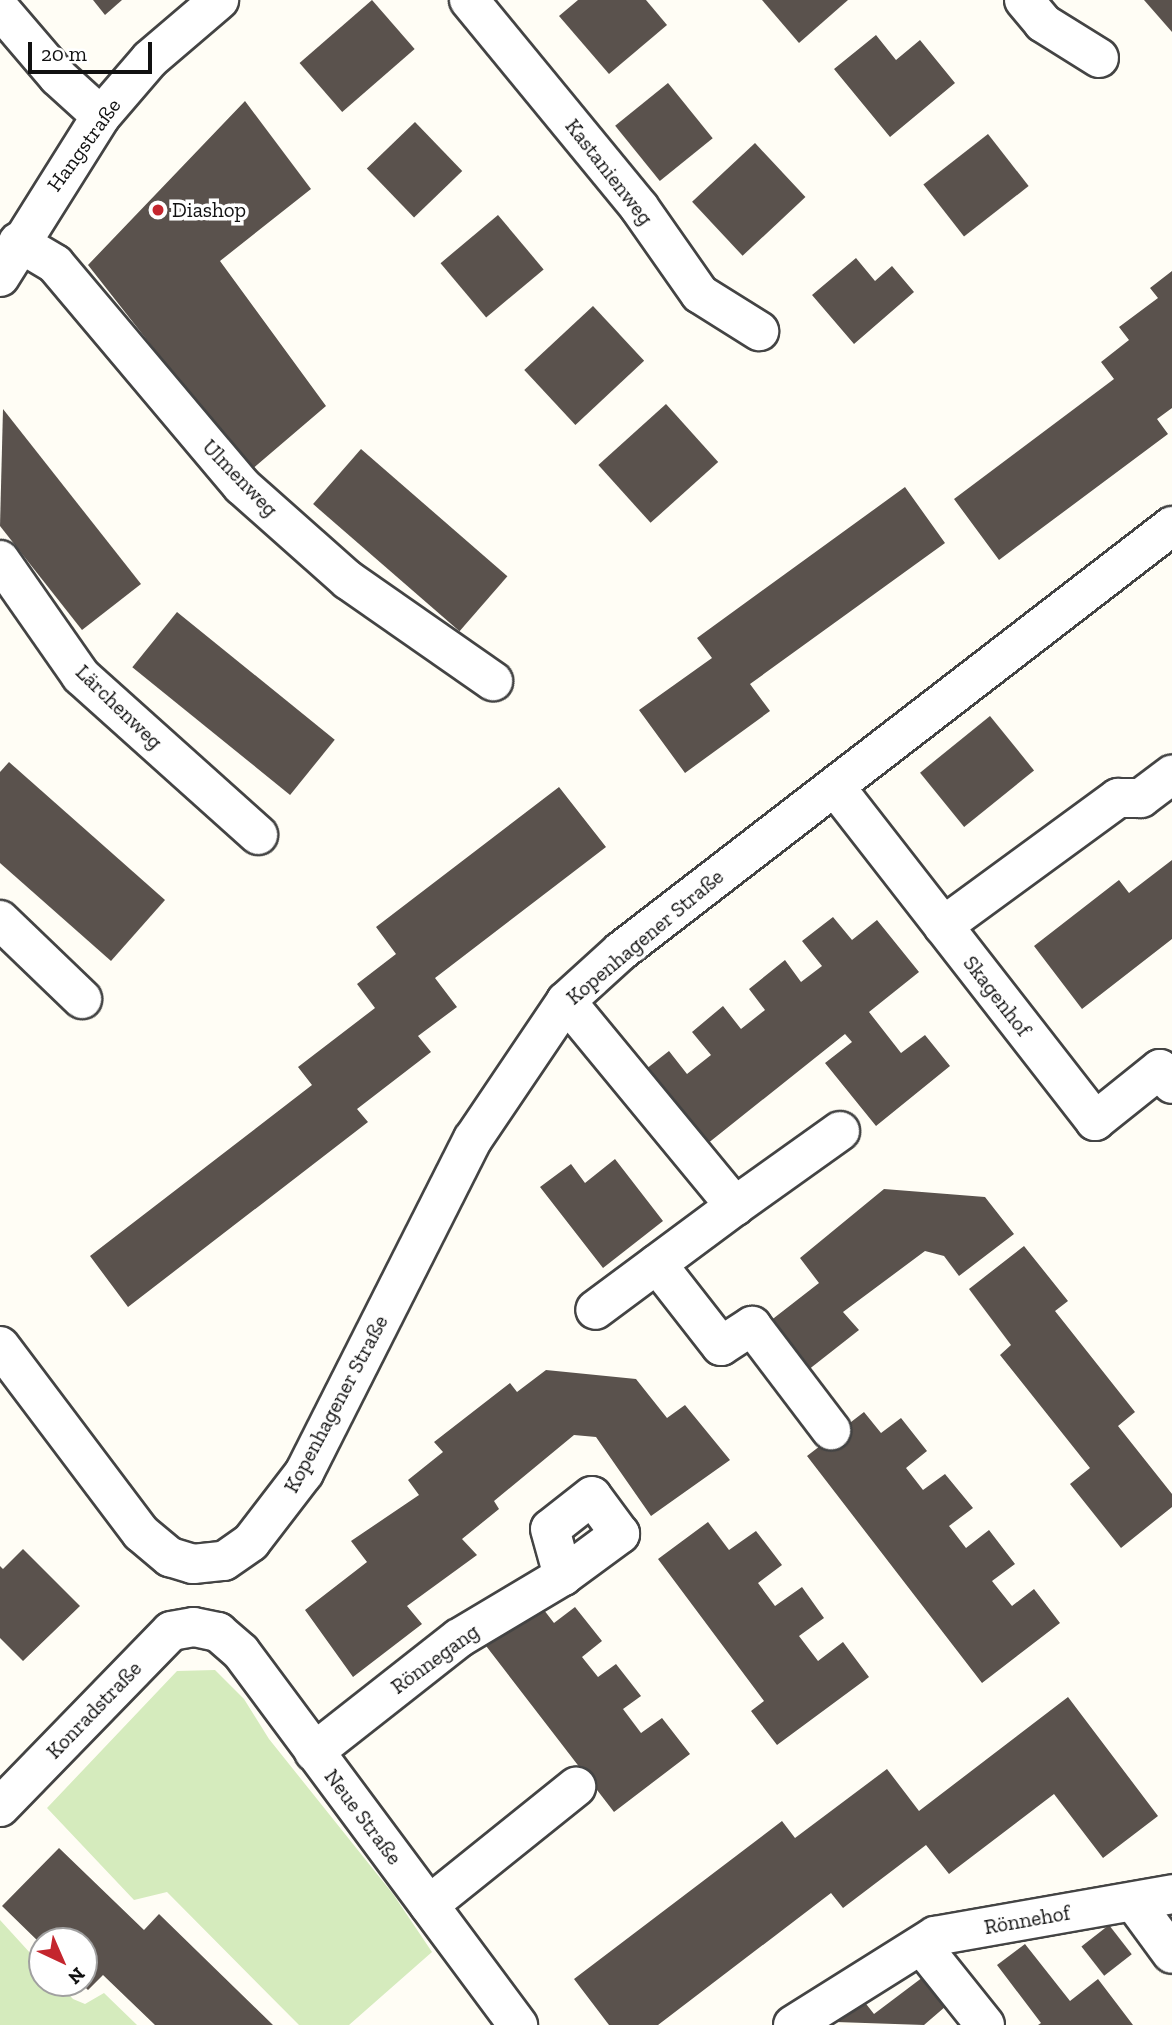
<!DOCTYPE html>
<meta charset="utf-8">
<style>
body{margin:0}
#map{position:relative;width:1172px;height:2025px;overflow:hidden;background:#fffdf5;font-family:"Zilla Slab",serif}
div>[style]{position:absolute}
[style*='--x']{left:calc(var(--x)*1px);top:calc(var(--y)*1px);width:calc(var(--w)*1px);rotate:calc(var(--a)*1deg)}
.green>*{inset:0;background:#d5ebbd}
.building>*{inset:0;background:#5a524d;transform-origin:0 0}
.roads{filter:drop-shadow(2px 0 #444) drop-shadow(-2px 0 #444) drop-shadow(0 2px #444) drop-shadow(0 -2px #444)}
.minor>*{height:38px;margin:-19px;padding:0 19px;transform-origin:19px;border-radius:19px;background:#fff}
.dots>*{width:19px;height:19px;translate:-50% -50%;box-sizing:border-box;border:4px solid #fff;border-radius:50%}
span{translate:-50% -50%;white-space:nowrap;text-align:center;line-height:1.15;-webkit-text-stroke:7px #fff;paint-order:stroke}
.street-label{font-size:21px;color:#111}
.poi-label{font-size:21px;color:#111}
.left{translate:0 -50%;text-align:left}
.north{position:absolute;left:28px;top:1927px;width:70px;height:70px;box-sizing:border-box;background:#fff;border:2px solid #a0a0a0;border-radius:50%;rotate:136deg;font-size:19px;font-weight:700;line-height:28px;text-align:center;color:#111}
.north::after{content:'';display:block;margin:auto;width:24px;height:32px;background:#c4262e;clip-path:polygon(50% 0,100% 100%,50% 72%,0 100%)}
.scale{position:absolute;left:28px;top:42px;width:124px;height:32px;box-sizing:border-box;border:4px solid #111;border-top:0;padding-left:9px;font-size:21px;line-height:24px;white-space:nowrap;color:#111;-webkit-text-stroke:5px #fff;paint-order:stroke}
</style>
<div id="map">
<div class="green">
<i style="clip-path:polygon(215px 1670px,244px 1699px,269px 1739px,393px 1894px,432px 1952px,349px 2025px,299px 2025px,167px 1892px,134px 1900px,47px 1808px,177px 1671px)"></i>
<i style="clip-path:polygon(0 1920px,42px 1966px,42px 1983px,58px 1983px,73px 1999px,85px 2004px,104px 1993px,137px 2025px,0 2025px)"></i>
</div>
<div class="building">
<i style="clip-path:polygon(93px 0,122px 0,105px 15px)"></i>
<i style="left:372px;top:0;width:65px;height:96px;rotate:49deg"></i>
<i style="clip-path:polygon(578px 0,646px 0,667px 25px,609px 74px,559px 16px)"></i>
<i style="clip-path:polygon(762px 0,848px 0,799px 43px)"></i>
<i style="clip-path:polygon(1144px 0,1172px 0,1172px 32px)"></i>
<i style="clip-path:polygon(876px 35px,896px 60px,920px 40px,955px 83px,890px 137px,834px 69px)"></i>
<i style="left:668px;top:83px;width:71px;height:68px;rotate:51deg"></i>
<i style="clip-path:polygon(245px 101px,311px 189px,220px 261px,326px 406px,250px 471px,88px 265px)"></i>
<i style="left:415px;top:122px;width:68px;height:67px;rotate:46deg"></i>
<i style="left:988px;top:134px;width:66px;height:82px;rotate:52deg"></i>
<i style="left:755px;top:143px;width:74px;height:86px;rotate:47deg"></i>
<i style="left:498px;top:215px;width:71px;height:75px;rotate:50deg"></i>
<i style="clip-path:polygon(856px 258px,875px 281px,892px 266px,914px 292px,854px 344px,812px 295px)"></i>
<i style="clip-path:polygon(1172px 271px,1172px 408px,1157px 419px,1168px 434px,999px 560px,954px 499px,1114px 379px,1101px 362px,1129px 340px,1119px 327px,1158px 298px,1150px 288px)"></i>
<i style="left:593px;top:306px;width:75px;height:94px;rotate:47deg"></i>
<i style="left:666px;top:404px;width:78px;height:91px;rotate:48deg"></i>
<i style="clip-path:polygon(3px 409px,141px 584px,82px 630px,0 526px)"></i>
<i style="left:361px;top:449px;width:194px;height:73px;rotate:41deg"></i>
<i style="clip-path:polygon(905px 487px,945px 543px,750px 684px,770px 711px,685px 773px,639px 710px,712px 658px,697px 638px)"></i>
<i style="left:177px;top:612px;width:203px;height:71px;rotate:39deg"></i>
<i style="left:990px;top:716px;width:70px;height:90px;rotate:51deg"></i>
<i style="clip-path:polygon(9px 762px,165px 900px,111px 961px,0 863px,0 772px)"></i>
<i style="clip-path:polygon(559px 787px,606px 847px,435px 978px,457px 1007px,418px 1036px,431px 1052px,357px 1109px,368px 1122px,128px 1307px,90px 1256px,312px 1085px,298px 1067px,375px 1008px,357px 984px,396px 954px,376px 927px)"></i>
<i style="clip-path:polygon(1172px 860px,1172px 939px,1082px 1009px,1034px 946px,1119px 880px,1129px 893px)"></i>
<i style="clip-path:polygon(833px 917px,852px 940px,877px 920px,919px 972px,869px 1012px,901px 1053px,925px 1035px,950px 1066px,876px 1126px,825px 1063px,852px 1042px,845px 1034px,702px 1148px,641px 1073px,669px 1051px,687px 1074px,711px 1055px,692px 1032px,723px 1006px,741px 1029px,765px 1010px,749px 989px,785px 960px,801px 982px,822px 966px,802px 941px)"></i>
<i style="clip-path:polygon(615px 1159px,663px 1221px,603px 1268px,540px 1187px,571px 1164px,585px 1183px)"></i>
<i style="clip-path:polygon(884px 1189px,985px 1197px,1014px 1234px,959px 1276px,944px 1256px,925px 1251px,843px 1312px,859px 1330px,803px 1374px,765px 1325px,819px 1283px,800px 1258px)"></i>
<i style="clip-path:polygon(1024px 1246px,1068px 1301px,1055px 1311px,1135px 1412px,1118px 1426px,1172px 1494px,1172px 1507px,1121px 1548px,1070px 1484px,1090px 1468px,1000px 1355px,1011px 1345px,969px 1289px)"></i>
<i style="clip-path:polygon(546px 1370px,636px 1379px,667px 1418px,685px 1405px,730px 1460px,651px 1516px,596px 1437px,574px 1435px,494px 1501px,499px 1509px,462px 1539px,477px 1555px,407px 1606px,422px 1624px,353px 1677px,305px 1610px,367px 1562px,351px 1541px,419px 1495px,408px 1480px,443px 1452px,434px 1442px,510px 1383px,517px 1392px)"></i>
<i style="clip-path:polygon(864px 1412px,881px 1433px,901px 1418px,927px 1451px,906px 1468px,923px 1490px,945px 1474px,973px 1508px,949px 1526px,966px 1548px,989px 1530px,1015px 1564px,992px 1581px,1012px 1606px,1034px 1589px,1060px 1623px,982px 1683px,807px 1456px)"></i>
<i style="clip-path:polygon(708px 1522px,729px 1550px,756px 1531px,782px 1565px,758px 1583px,775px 1606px,802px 1587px,824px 1618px,799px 1636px,818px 1661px,843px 1642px,869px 1677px,777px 1745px,751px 1711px,764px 1701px,658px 1559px)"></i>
<i style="clip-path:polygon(23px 1549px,80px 1606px,23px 1661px,0 1638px,0 1566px,3px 1569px)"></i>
<i style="clip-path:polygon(537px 1601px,554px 1623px,575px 1607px,602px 1641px,582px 1657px,598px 1677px,616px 1664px,641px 1696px,623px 1709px,641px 1733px,662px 1718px,690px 1754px,614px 1812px,483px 1642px)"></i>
<i style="clip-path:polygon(1068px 1697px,1158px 1816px,1103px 1858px,1054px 1794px,949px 1874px,926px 1845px,843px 1908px,831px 1893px,658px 2025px,609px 2025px,574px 1979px,782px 1821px,795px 1838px,887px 1769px,919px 1811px)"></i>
<i style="clip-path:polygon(59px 1848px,144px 1930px,159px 1914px,273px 2025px,155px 2025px,103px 1975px,88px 1990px,81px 1983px,84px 1941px,42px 1941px,42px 1945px,2px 1906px)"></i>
<i style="left:1109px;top:1925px;width:37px;height:35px;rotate:52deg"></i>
<i style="clip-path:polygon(1025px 1944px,1070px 2001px,1098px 1979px,1133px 2025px,1038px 2025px,1041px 2023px,997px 1965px)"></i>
<i style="clip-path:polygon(931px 1971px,953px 2000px,924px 2025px,836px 2022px,863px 2000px,874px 2014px)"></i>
</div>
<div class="roads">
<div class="minor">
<i style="--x:469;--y:0;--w:268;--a:50.6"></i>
<i style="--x:639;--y:207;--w:106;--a:55"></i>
<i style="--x:700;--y:294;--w:70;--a:32.1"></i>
<i style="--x:1024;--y:0;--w:30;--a:50"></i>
<i style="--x:1043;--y:23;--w:66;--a:32"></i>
<i style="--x:0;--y:9;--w:89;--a:49.5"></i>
<i style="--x:58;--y:77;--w:58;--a:42.2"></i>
<i style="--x:18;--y:242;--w:43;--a:30.7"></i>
<i style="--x:55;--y:264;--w:290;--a:49.9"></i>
<i style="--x:242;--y:486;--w:142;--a:41.6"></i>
<i style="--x:348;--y:580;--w:177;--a:34.9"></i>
<i style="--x:0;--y:277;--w:190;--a:-57.9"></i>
<i style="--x:101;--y:116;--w:75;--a:-49.3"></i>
<i style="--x:150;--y:59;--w:91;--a:-40.5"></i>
<i style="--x:0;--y:560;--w:141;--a:55.1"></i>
<i style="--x:81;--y:676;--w:238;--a:41.9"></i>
<i style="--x:836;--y:788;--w:422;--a:52.1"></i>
<i style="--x:1095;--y:1121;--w:83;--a:-38.7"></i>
<i style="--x:1160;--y:1069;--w:19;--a:51"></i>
<i style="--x:0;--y:920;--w:114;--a:43.9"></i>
<i style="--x:943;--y:926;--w:217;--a:-36.2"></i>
<i style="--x:1118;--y:798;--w:23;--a:0"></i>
<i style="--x:1141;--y:798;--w:39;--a:-37"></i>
<i style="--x:566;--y:1001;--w:266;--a:50.5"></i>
<i style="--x:735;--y:1206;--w:174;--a:143.4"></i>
<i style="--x:735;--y:1206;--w:129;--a:-35.5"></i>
<i style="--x:657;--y:1264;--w:104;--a:52"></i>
<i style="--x:721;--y:1346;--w:37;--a:-33"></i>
<i style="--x:752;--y:1326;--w:131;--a:52.8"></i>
<i style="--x:0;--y:1346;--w:234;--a:53"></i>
<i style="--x:141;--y:1533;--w:38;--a:40"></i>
<i style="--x:170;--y:1557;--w:24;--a:17"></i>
<i style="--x:193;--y:1564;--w:31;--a:-6"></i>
<i style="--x:224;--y:1561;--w:33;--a:-35"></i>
<i style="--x:251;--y:1542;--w:87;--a:-52.5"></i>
<i style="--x:304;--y:1473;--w:374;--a:-63.2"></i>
<i style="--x:473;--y:1139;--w:166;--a:-56"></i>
<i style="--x:566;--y:1001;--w:74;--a:-42.3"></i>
<i style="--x:621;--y:951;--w:696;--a:-37.64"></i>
<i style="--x:314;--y:1752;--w:184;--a:-38.2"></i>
<i style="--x:459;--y:1638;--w:121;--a:-30.8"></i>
<i style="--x:563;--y:1576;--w:71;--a:-36.4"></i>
<i style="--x:620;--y:1534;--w:47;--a:-126.4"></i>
<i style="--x:592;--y:1496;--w:53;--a:141.8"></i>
<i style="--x:550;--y:1529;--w:49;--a:74.5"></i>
<i style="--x:0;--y:1807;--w:245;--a:-45.8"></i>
<i style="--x:171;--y:1631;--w:23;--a:-10"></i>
<i style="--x:194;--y:1627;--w:25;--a:12"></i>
<i style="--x:218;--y:1632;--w:30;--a:41"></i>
<i style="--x:241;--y:1652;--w:465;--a:53.4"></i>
<i style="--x:1134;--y:1902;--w:64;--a:53.8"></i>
<i style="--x:429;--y:1905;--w:189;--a:-38.8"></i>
<i style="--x:922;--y:1946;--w:101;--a:51.4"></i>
<i style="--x:793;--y:2025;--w:168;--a:-32.1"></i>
<i style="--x:935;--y:1936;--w:241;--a:-10"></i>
</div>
</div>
<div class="dots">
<i style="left:158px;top:210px;background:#c4262e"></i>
</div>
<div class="street-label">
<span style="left:84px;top:145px;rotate:-54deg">Hangstraße</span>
<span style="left:609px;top:172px;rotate:52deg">Kastanienweg</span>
<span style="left:240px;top:478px;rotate:46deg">Ulmenweg</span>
<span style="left:119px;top:707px;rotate:44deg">Lärchenweg</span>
<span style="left:645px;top:937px;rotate:-40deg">Kopenhagener Straße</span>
<span style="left:997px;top:996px;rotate:52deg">Skagenhof</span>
<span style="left:336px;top:1404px;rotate:-62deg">Kopenhagener Straße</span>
<span style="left:435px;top:1659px;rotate:-36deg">Rönnegang</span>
<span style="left:94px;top:1710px;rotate:-46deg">Konradstraße</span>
<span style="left:363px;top:1817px;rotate:53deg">Neue Straße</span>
<span style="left:1027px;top:1920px;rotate:-10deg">Rönnehof</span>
</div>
<div class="poi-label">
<span class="left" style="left:172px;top:210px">Diashop</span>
</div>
<div class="north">N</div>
<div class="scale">20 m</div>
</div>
